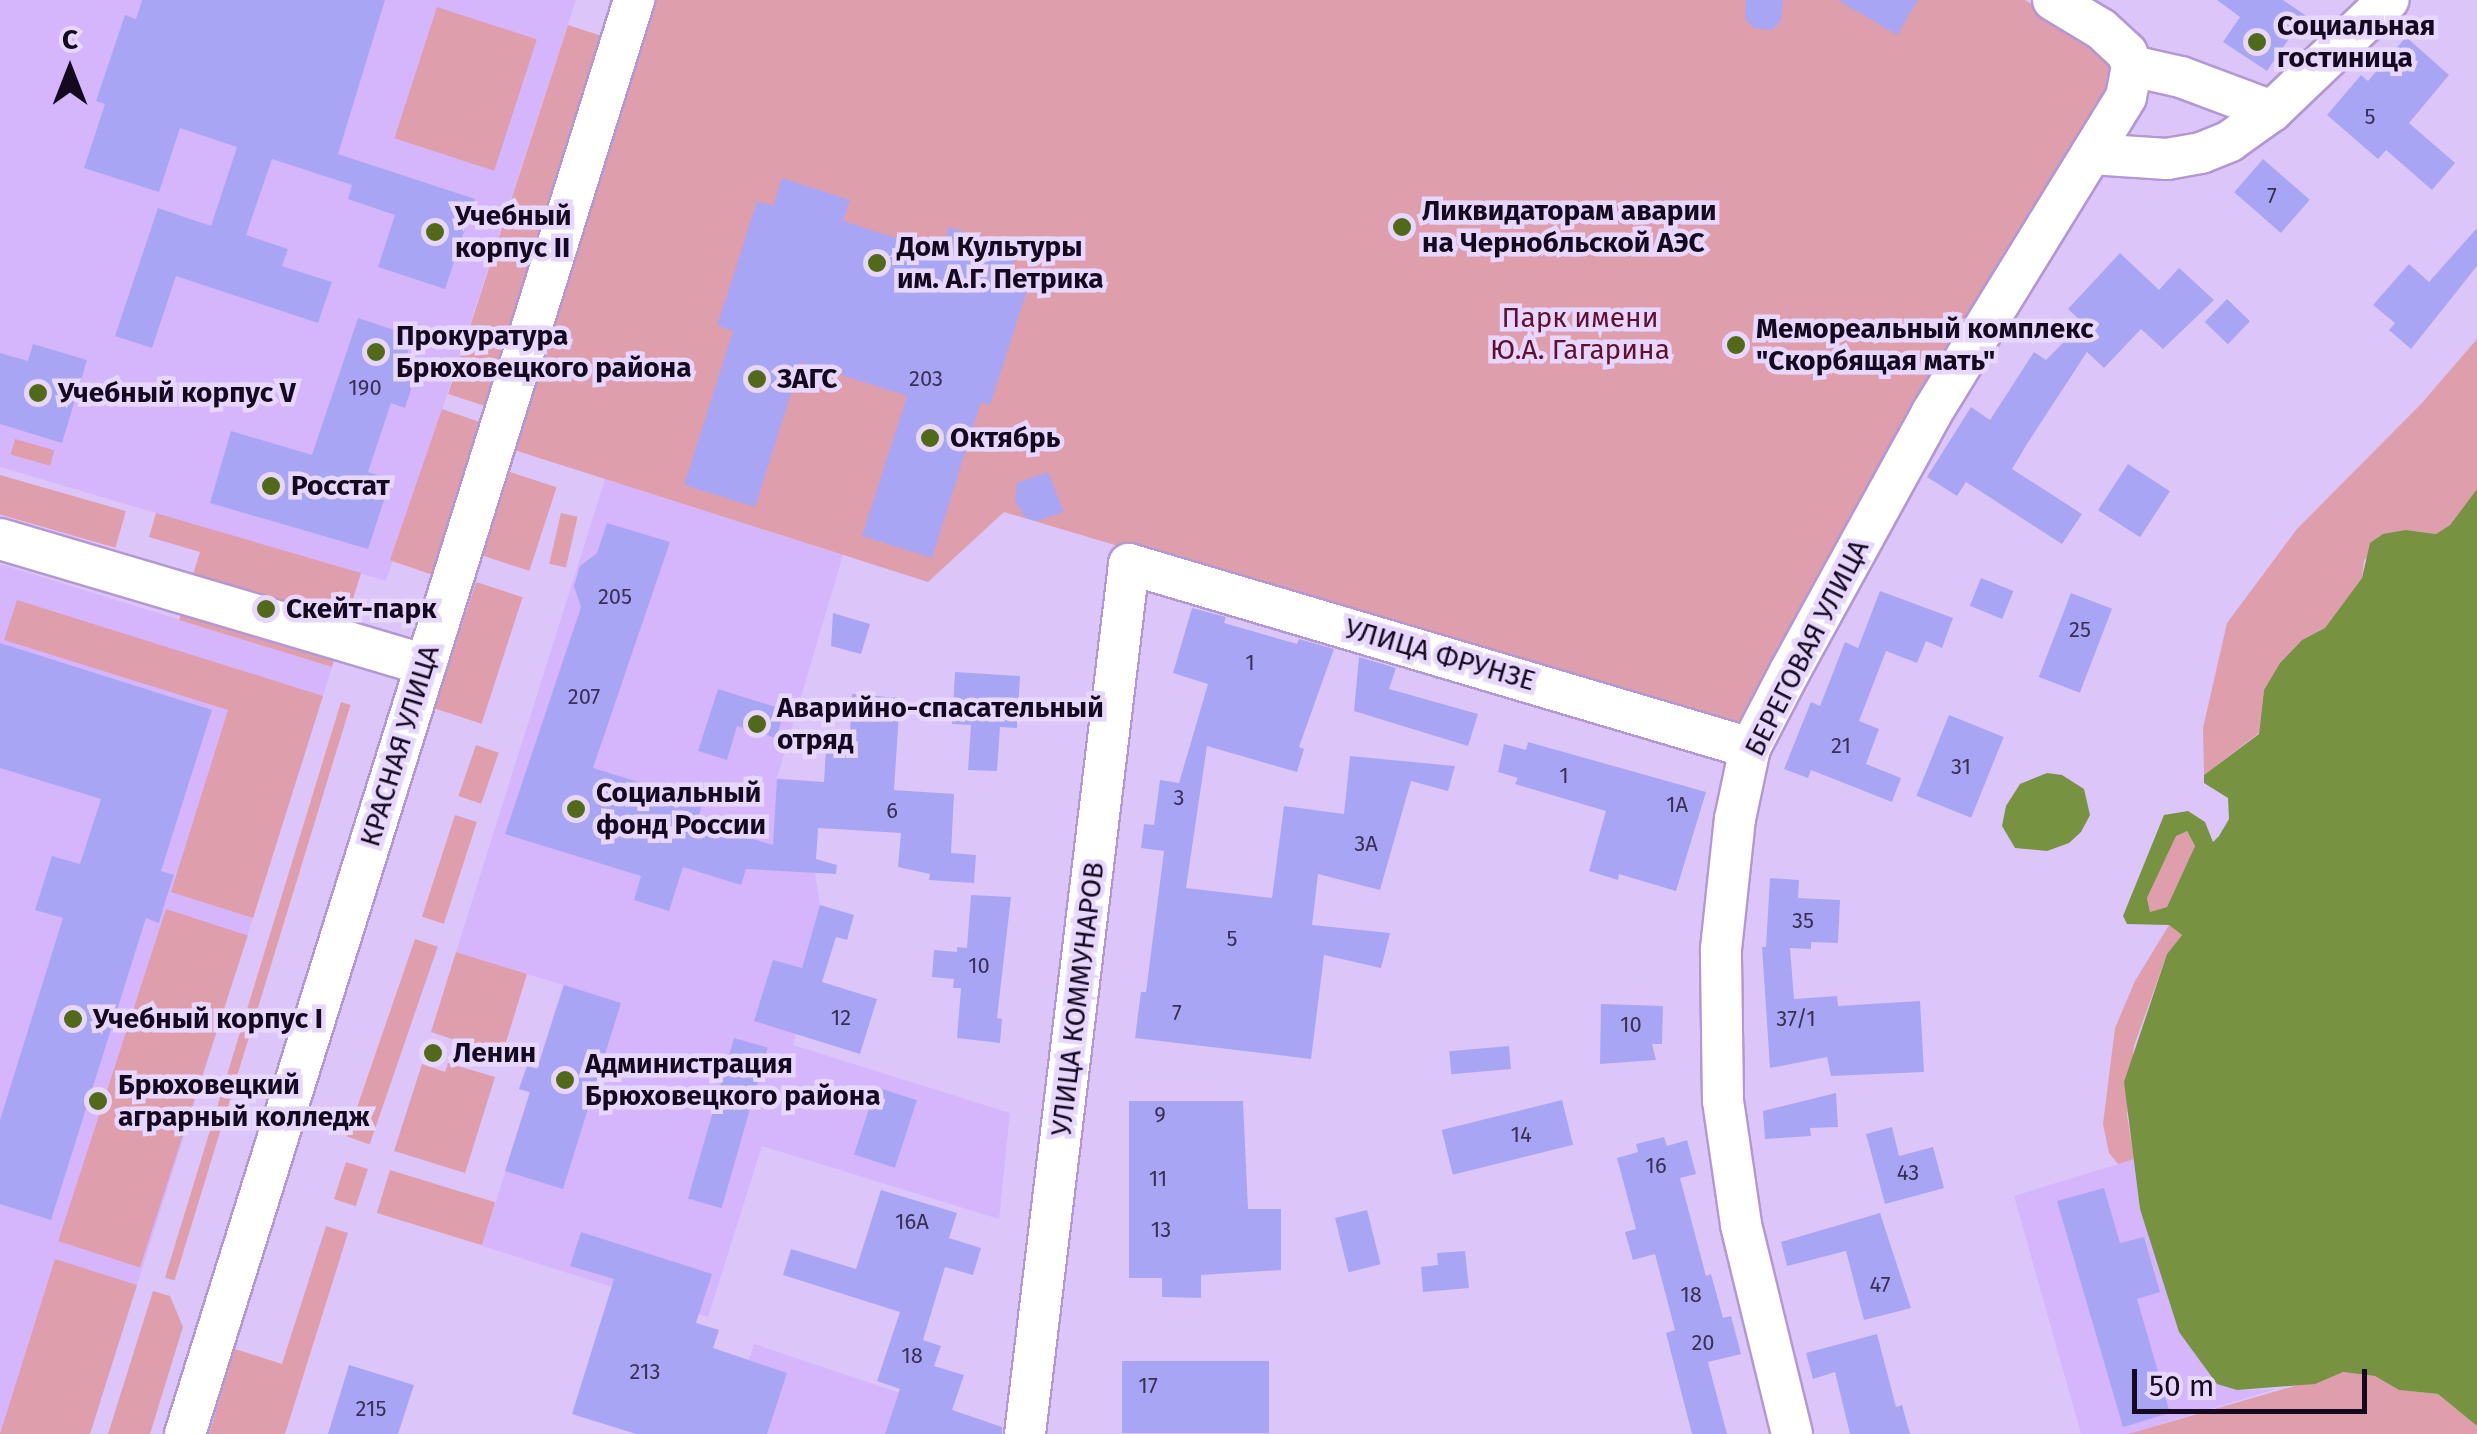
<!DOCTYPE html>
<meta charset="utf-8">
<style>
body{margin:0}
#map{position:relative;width:2477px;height:1434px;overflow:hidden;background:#dcc6f9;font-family:"Fira Sans",sans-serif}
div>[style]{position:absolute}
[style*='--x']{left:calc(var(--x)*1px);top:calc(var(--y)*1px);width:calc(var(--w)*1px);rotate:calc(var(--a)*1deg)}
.built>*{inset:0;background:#d5b6fc}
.green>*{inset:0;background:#df9eac;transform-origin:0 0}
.water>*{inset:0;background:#779241}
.building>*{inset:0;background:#a8a6f4;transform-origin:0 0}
.roads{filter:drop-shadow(2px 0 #b398d5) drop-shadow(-2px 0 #b398d5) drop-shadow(0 2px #b398d5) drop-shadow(0 -2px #b398d5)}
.minor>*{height:40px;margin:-20px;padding:0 20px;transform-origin:20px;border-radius:20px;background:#fff}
.dots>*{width:28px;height:28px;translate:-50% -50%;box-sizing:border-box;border:5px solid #e7d6fd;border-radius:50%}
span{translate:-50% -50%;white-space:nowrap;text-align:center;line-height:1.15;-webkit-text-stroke:9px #e7d6fd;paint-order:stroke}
.number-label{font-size:22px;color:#393054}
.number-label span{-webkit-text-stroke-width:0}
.poi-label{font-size:28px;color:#14091f;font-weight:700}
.left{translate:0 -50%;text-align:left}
.park-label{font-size:28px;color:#60102d}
.street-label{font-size:28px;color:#14091f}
.north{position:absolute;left:20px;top:20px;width:100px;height:100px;-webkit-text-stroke:8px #e7d6fd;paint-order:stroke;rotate:0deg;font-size:28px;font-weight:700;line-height:40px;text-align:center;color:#14091f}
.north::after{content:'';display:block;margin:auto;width:35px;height:45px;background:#14091f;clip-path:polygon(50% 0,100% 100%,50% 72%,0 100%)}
.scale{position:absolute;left:2132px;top:1369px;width:235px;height:45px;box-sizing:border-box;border:5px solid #14091f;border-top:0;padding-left:12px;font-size:30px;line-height:35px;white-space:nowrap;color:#14091f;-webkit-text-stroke:8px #e7d6fd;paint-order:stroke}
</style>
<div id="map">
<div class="built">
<i style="clip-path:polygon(evenodd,0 0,576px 0,386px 581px,0 467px,0 0,258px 240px,287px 249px,282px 266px,332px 282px,318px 322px,192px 281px,258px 240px)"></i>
<i style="clip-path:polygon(605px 479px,843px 555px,777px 778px,821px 782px,815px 873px,820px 905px,803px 964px,800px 1022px,793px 1045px,1010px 1113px,999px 1219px,762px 1146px,708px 1317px,482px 1246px,530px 1093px,519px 1089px,527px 1066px,537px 1068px,563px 985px,456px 952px)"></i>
<i style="clip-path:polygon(0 564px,332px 667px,90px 1434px,0 1434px)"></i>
<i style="clip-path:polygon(2134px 1159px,2140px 1209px,2148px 1228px,2237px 1390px,2276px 1389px,2128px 1434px,2081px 1434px,2014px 1196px)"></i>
<i style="clip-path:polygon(754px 1344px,987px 1422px,983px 1434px,724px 1434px)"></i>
</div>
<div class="green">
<i style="clip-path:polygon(651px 0,2025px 0,2091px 40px,2111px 62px,2114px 89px,1740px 732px,1004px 512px,928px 582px,511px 449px)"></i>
<i style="left:437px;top:7px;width:105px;height:138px;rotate:18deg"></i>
<i style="left:568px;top:25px;width:47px;height:388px;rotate:18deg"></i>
<i style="clip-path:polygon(2477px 339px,2477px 489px,2450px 525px,2436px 534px,2406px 530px,2364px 560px,2362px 578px,2325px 628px,2302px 640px,2280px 663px,2264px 690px,2259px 733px,2204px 775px,2203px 728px,2227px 623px,2297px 529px,2421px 404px)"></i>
<i style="left:442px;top:409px;width:53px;height:160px;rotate:19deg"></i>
<i style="left:15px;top:439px;width:41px;height:16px;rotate:16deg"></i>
<i style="left:510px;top:472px;width:49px;height:88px;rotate:18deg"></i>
<i style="left:0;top:475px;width:131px;height:38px;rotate:16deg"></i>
<i style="clip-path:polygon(156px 513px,361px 573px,332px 667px,179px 620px,200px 552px,149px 537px)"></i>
<i style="left:561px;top:513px;width:17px;height:52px;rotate:13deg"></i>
<i style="left:476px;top:582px;width:49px;height:133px;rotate:18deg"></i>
<i style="clip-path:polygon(17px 600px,323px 696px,253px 918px,171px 892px,228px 710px,4px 640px)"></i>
<i style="left:341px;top:702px;width:10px;height:602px;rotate:17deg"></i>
<i style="left:476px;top:745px;width:24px;height:54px;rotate:19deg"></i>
<i style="left:455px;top:815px;width:23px;height:107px;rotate:18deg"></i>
<i style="clip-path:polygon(2187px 831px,2195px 846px,2167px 907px,2150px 912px,2147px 898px,2176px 835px)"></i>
<i style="left:166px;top:909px;width:86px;height:349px;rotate:18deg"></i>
<i style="clip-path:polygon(2169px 925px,2182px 935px,2167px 954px,2134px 1046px,2127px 1115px,2134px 1159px,2118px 1164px,2109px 1153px,2103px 1124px,2115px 1028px,2135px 981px)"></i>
<i style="left:415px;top:939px;width:24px;height:209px;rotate:19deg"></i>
<i style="clip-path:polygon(456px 952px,527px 974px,499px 1065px,452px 1051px,455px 1040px,431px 1032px)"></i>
<i style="clip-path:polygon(448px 1063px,495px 1077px,465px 1173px,394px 1151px,422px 1064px,445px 1072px)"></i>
<i style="left:346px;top:1162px;width:23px;height:39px;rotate:18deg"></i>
<i style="left:390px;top:1170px;width:110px;height:45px;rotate:17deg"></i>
<i style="clip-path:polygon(326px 1226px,348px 1233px,285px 1434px,209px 1434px,235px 1349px,282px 1364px)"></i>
<i style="clip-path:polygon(55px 1259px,137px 1285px,90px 1434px,0 1434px)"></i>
<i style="clip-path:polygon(153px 1291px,170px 1296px,183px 1327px,150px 1434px,108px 1434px)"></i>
<i style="clip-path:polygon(2343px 1372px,2375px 1376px,2399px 1390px,2438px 1394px,2477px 1426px,2477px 1434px,2128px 1434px)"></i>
</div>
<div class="water">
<i style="clip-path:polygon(evenodd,2477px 489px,2477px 1426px,2438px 1394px,2399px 1390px,2375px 1376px,2343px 1372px,2315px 1384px,2237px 1390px,2217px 1384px,2179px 1332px,2140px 1209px,2124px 1082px,2167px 954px,2182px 935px,2169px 925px,2127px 924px,2123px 916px,2164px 815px,2188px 811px,2205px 822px,2213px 842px,2219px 836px,2229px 819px,2228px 798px,2204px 783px,2204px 775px,2259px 734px,2264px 690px,2280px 663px,2302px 640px,2325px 628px,2362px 578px,2370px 543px,2383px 534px,2406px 530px,2436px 534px,2450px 525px,2477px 489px,2187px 831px,2195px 846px,2167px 907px,2150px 912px,2147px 898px,2176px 836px,2187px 831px)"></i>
<i style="clip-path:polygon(2047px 773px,2062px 775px,2084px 789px,2090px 815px,2081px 832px,2069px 843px,2047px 851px,2015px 848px,2002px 826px,2006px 806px,2020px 784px)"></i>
</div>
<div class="building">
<i style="clip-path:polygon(142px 0,385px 0,338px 154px,475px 199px,445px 289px,378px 267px,395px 215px,348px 199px,352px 185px,272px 159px,246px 235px,288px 249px,282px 266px,332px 282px,318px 323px,176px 276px,152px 348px,115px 336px,158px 208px,211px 226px,237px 147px,180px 128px,159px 192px,84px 168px,105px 104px,96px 101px,125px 15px,136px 19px)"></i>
<i style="clip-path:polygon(1746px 0,1783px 0,1781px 21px,1772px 30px,1753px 28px,1745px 18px)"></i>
<i style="clip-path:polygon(1838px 0,1918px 0,1897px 35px)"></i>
<i style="clip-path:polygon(2217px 0,2283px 0,2305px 15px,2267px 71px,2223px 42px,2240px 17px)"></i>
<i style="clip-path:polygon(2406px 37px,2449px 75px,2409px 123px,2455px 163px,2432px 190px,2386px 150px,2378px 159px,2327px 115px,2361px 75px,2368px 81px)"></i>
<i style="left:2263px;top:159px;width:62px;height:44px;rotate:41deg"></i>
<i style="clip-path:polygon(782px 178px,850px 200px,843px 221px,940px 252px,949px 227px,1018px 249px,1010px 274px,1030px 281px,990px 405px,981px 402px,932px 558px,862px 536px,907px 396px,801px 362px,755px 507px,684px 485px,733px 331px,717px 325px,737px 264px,757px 201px,773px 206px)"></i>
<i style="clip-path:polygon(2477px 228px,2477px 266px,2411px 349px,2389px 330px,2395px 323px,2373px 305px,2409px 264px,2429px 282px)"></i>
<i style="clip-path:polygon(2120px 253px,2159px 290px,2179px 268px,2214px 300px,2163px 349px,2141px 329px,2104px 368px,2087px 352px,2027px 444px,2012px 469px,2082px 514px,2062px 544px,1966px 482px,1957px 496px,1927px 477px,1971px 407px,1990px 420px,2034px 352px,2046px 360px,2083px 323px,2068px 309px)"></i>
<i style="left:2227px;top:299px;width:32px;height:32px;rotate:44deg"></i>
<i style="clip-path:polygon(358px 318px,413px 336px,401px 373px,415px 377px,405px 408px,391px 403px,368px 472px,391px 479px,368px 549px,210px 503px,231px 431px,312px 455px)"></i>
<i style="clip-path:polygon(33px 344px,87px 360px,62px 443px,0 424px,0 353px,28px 361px)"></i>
<i style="left:2128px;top:464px;width:50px;height:55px;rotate:33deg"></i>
<i style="clip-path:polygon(1048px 472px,1064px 512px,1036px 521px,1026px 518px,1015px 502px,1017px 483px)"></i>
<i style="clip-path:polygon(607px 523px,670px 542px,593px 768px,703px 802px,697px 822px,773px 845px,777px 779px,824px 782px,827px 732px,850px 733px,852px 694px,900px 698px,894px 790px,954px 794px,951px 853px,976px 855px,974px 883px,929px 880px,930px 874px,898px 867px,901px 833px,818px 828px,816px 859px,837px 865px,836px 874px,746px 869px,741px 885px,683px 867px,669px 911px,634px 900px,641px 876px,505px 834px,581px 607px,574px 586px,580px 566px,597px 553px)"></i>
<i style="left:1981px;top:578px;width:35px;height:30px;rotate:22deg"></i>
<i style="clip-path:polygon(1880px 591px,1953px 618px,1942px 648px,1926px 641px,1917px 663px,1886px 651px,1859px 721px,1879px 729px,1866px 764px,1901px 778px,1892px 802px,1811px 770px,1808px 778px,1784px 769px,1811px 702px,1820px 706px,1845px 642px,1858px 648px)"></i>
<i style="left:2071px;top:593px;width:44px;height:90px;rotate:21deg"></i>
<i style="clip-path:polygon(1192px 608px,1226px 617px,1224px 623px,1297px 644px,1299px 639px,1334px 649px,1299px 747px,1304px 749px,1297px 772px,1207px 746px,1186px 888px,1272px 898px,1284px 806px,1344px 814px,1350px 756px,1455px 766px,1448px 791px,1411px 781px,1380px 890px,1318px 874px,1312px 925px,1390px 933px,1381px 968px,1324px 955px,1311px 1059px,1135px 1038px,1141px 992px,1146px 992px,1164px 851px,1141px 848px,1144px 824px,1154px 825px,1160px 780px,1179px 783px,1208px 684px,1173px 673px)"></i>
<i style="clip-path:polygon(833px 613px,870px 624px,861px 654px,831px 646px)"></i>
<i style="clip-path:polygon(0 643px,212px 710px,161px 871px,174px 875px,166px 899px,159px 923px,146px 918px,51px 1220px,0 1204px,0 1120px,63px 918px,35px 910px,52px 856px,80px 864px,101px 799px,0 768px)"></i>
<i style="clip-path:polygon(1359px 657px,1396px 668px,1389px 689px,1478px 714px,1468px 746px,1354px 711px)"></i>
<i style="clip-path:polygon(955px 672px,1020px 676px,1017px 728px,1000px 727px,997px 771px,968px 770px,971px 725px,952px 724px)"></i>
<i style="clip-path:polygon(718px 689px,785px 710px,776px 738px,737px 726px,727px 760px,698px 751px)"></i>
<i style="left:1949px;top:715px;width:59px;height:87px;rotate:22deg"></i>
<i style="clip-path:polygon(1528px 742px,1706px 792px,1676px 891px,1619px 874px,1618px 880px,1589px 871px,1606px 811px,1515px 784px,1518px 778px,1498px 772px,1504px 744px,1526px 750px)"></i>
<i style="clip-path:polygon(1770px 878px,1799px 880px,1798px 898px,1840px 900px,1838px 943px,1811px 942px,1811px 949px,1790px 948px,1794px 999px,1837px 996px,1838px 1006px,1920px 1001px,1924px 1072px,1831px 1076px,1827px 1057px,1770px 1068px,1762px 947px,1766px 947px)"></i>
<i style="clip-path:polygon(971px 895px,1011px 897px,997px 1018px,1002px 1019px,1000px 1043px,957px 1038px,961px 988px,953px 988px,954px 979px,932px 977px,934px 950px,957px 952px,957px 947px,967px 948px)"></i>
<i style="clip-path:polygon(820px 905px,854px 915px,847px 940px,836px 937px,822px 982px,877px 999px,860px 1054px,754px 1021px,773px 960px,802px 968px)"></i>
<i style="clip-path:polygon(564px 985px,621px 1003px,563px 1189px,505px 1171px,530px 1092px,519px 1089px,527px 1066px,537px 1069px)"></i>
<i style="clip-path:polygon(1601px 1004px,1663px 1006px,1662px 1044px,1652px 1044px,1656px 1060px,1600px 1064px)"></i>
<i style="left:734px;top:1038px;width:35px;height:167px;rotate:16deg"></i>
<i style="left:1509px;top:1046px;width:23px;height:60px;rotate:85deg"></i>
<i style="left:876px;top:1087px;width:43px;height:71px;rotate:18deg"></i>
<i style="clip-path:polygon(1836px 1093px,1838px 1127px,1810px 1128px,1811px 1136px,1765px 1139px,1763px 1111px)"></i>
<i style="left:1562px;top:1100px;width:46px;height:124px;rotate:76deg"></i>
<i style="clip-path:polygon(1129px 1101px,1243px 1101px,1248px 1209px,1281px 1209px,1281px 1270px,1201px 1275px,1201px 1298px,1162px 1297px,1162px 1278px,1129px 1278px)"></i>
<i style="clip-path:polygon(1892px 1127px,1899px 1156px,1933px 1147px,1944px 1188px,1885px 1204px,1866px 1134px)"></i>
<i style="clip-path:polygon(1664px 1137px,1667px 1146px,1687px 1140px,1696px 1174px,1680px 1178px,1706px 1276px,1711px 1274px,1723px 1318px,1731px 1316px,1741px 1354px,1708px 1362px,1727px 1434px,1692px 1434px,1666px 1333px,1675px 1330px,1655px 1254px,1633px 1260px,1625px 1232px,1636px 1229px,1617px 1158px,1638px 1152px,1636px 1144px)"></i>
<i style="clip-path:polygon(2104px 1188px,2120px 1243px,2144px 1237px,2160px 1292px,2137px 1299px,2170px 1413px,2123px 1427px,2057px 1201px)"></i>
<i style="clip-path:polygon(881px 1190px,957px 1213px,949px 1238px,981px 1248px,973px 1275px,945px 1267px,923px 1340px,941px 1346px,934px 1366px,964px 1375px,952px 1410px,1002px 1427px,1002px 1434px,885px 1434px,900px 1389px,877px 1381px,900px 1312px,783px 1275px,791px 1249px,856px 1269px)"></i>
<i style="left:1367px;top:1210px;width:56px;height:33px;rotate:76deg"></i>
<i style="clip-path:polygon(1880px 1213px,1911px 1308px,1864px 1320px,1846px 1251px,1787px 1266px,1781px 1242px)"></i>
<i style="clip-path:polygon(581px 1232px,712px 1274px,696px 1323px,719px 1330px,713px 1348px,787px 1373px,767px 1434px,636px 1434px,572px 1414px,614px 1279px,570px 1266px)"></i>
<i style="clip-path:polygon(1465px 1251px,1469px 1288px,1423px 1292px,1421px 1267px,1438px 1265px,1437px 1253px)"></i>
<i style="clip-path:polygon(1877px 1334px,1896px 1407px,1902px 1405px,1910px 1434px,1850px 1434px,1835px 1372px,1813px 1379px,1806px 1353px)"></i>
<i style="left:1122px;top:1361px;width:147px;height:72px"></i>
<i style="clip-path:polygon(349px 1365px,414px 1385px,398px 1434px,328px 1434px)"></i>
</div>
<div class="roads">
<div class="minor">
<i style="--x:2132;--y:66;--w:50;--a:12.7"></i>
<i style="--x:2181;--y:77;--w:97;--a:20.5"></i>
<i style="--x:2091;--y:154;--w:76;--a:3.8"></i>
<i style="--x:2167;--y:159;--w:35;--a:-10"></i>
<i style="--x:2201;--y:153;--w:31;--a:-22"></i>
<i style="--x:2230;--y:141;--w:52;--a:-35.5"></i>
<i style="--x:2272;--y:111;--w:161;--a:-43.7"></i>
<i style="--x:0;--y:539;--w:444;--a:16.5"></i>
<i style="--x:185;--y:1434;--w:1503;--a:-72.61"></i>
<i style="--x:1025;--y:1434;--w:876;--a:-83.18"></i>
<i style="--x:1129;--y:564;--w:648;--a:16.5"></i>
<i style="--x:1792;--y:1434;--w:216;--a:-103.7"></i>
<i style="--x:1741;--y:1224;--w:124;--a:-98.3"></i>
<i style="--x:1723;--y:1101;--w:152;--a:-90.8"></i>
<i style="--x:1721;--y:949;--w:131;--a:-83.9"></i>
<i style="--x:1735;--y:819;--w:73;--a:-78.1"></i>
<i style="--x:1750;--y:748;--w:87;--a:-62.5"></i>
<i style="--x:1790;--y:671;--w:293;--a:-61.2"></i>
<i style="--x:1931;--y:414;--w:372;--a:-58.4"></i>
<i style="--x:2126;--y:97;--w:32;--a:-79"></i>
<i style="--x:2132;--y:66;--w:14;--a:-111"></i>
<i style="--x:2127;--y:53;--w:35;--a:-137"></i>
<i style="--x:2101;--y:29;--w:56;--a:-148.9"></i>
</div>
</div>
<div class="dots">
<i style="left:2257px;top:42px;background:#516919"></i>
<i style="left:1402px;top:227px;background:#516919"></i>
<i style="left:435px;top:232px;background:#516919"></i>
<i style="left:877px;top:263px;background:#516919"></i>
<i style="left:1736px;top:345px;background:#516919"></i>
<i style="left:376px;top:352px;background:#516919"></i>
<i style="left:757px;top:379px;background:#516919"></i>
<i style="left:38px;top:393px;background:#516919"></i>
<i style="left:930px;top:438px;background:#516919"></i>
<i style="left:271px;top:486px;background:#516919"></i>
<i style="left:266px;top:609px;background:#516919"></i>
<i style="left:757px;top:724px;background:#516919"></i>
<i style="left:576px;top:809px;background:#516919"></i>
<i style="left:73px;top:1019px;background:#516919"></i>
<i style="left:433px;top:1053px;background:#516919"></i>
<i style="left:565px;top:1080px;background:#516919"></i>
<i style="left:98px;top:1101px;background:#516919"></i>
</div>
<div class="number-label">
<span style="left:2370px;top:117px">5</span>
<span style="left:2272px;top:196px">7</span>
<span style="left:926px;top:379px">203</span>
<span style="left:365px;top:388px">190</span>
<span style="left:615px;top:597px">205</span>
<span style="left:2080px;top:630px">25</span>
<span style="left:1250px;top:663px">1</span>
<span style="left:584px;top:697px">207</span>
<span style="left:1841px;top:746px">21</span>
<span style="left:1961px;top:767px">31</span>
<span style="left:1564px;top:776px">1</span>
<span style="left:1179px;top:798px">3</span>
<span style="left:1677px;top:805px">1А</span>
<span style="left:892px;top:811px">6</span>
<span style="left:1366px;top:844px">3А</span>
<span style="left:1803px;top:921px">35</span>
<span style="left:1232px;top:939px">5</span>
<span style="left:979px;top:966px">10</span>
<span style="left:1177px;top:1013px">7</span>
<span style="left:841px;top:1018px">12</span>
<span style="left:1796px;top:1019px">37/1</span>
<span style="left:1631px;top:1025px">10</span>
<span style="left:1160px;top:1115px">9</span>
<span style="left:1521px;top:1135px">14</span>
<span style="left:1656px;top:1166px">16</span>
<span style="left:1908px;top:1173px">43</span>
<span style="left:1158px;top:1179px">11</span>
<span style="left:912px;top:1222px">16А</span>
<span style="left:1161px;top:1230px">13</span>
<span style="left:1880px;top:1285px">47</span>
<span style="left:1691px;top:1295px">18</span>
<span style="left:1703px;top:1343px">20</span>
<span style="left:912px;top:1356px">18</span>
<span style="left:645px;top:1372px">213</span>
<span style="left:1148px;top:1386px">17</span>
<span style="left:371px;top:1409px">215</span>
</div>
<div class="poi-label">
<span class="left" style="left:2277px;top:42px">Социальная<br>гостиница</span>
<span class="left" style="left:1422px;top:227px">Ликвидаторам аварии<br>на Чернобльской АЭС</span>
<span class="left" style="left:455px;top:232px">Учебный<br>корпус II</span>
<span class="left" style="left:897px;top:263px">Дом Культуры<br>им. А.Г. Петрика</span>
<span class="left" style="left:1756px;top:345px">Мемореальный комплекс<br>"Cкорбящая мать"</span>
<span class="left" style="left:396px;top:352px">Прокуратура<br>Брюховецкого района</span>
<span class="left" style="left:777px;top:379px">ЗАГС</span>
<span class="left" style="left:58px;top:393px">Учебный корпус V</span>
<span class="left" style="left:950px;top:438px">Октябрь</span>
<span class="left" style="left:291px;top:486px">Росстат</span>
<span class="left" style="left:286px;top:609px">Скейт-парк</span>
<span class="left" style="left:777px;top:724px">Аварийно-спасательный<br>отряд</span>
<span class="left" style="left:596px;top:809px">Социальный<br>фонд России</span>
<span class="left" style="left:93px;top:1019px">Учебный корпус I</span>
<span class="left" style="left:453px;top:1053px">Ленин</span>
<span class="left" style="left:585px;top:1080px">Администрация<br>Брюховецкого района</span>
<span class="left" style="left:118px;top:1101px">Брюховецкий<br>аграрный колледж</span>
</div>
<div class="park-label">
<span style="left:1580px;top:334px">Парк имени<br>Ю.А. Гагарина</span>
</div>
<div class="street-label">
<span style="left:1807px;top:648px;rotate:-63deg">БЕРЕГОВАЯ УЛИЦА</span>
<span style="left:1440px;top:655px;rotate:16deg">УЛИЦА ФРУНЗЕ</span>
<span style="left:400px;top:746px;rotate:-73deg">КРАСНАЯ УЛИЦА</span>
<span style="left:1078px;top:999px;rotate:-83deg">УЛИЦА КОММУНАРОВ</span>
</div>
<div class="north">С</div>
<div class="scale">50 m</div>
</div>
